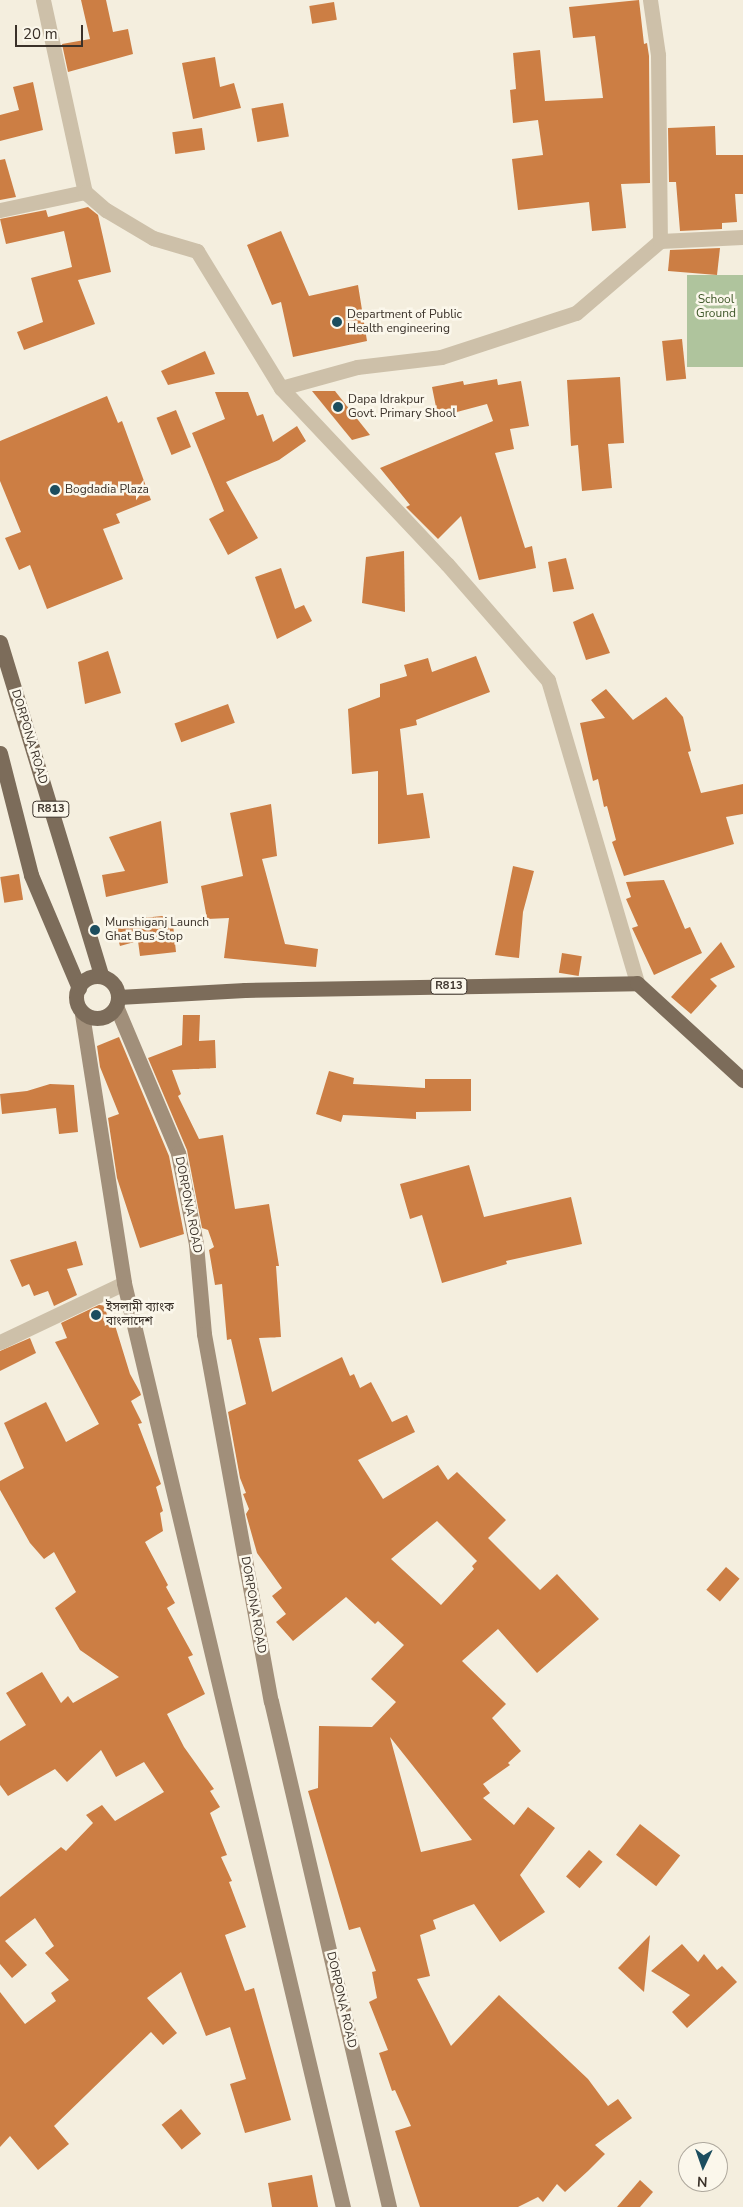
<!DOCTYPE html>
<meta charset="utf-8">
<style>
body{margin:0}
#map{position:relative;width:743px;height:2207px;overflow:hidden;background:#f4eede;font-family:"Nunito Sans","Noto Sans Bengali",sans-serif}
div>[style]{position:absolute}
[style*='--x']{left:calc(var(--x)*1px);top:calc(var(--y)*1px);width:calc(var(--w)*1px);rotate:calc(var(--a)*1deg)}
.green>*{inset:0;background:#afc49d;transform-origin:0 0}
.building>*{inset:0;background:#cc7e44;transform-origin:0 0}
.street>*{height:15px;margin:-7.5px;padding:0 7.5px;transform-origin:7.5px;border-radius:7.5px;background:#cdc0a9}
.secondary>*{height:15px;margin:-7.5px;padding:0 7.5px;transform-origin:7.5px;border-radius:7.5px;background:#a18f7a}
.primary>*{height:15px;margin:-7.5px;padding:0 7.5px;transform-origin:7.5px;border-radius:7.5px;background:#7c6c5a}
.primary>.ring{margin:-7.5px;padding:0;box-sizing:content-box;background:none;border:15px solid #7c6c5a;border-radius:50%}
.dots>*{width:14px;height:14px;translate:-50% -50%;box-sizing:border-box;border:2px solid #fbf7eb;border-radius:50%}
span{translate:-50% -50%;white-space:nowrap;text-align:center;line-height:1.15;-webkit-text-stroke:5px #fbf7eb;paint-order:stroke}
.shield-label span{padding:1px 4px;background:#fbf7eb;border:1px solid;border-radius:4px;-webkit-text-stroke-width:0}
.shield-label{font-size:11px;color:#3a3129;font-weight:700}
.park-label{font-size:12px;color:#40592b}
.poi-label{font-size:12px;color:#3a3129}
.left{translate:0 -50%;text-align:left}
.street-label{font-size:12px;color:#3a3129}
.north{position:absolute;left:678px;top:2142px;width:50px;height:50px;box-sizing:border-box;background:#fbf7eb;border:1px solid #aea89d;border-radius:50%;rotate:183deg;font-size:14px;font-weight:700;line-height:20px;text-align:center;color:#3a3129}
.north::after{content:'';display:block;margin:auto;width:18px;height:22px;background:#1c4d5e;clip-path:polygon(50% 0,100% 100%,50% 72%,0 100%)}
.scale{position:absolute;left:15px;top:25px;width:68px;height:22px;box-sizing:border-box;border:2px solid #3a3129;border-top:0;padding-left:6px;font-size:15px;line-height:18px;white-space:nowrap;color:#3a3129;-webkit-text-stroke:4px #fbf7eb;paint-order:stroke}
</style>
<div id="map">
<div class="green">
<i style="left:743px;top:275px;width:92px;height:56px;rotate:90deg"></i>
</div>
<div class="building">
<i style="clip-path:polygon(81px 0,106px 0,113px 32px,128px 29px,133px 54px,68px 72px,62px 44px,90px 39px)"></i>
<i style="clip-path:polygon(639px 0,644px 44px,647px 43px,649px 56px,650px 183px,621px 184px,626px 228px,592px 231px,589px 202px,518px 210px,512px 159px,543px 155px,538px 120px,513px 123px,510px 90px,516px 89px,513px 53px,540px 50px,545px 101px,603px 98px,595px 36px,573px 38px,569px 7px)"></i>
<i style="left:334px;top:2px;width:18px;height:25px;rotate:81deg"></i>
<i style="clip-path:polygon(215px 57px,220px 87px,234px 83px,241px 108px,193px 119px,182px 63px)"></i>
<i style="clip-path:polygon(33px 82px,43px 130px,0 141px,0 115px,19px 110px,13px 87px)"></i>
<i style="left:283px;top:103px;width:34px;height:32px;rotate:80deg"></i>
<i style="clip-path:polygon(715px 126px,716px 155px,743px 155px,743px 194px,735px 194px,737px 222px,722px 223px,722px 229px,680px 231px,676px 182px,669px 182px,668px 128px)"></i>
<i style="left:202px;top:128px;width:22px;height:30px;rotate:82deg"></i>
<i style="clip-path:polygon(5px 159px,16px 197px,0 200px,0 160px)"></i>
<i style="clip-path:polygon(88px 207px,98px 215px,111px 272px,78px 280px,95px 324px,24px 350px,17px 332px,43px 322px,31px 278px,72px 267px,64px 231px,6px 244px,0 219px,46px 210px,48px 217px)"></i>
<i style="clip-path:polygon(281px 231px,309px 296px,358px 285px,367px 341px,293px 357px,281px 302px,272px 305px,247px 245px)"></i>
<i style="clip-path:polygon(720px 248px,717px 275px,668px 271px,670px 250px)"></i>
<i style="left:682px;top:339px;width:40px;height:20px;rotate:84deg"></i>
<i style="clip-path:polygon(205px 351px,215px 374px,168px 385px,161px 371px)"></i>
<i style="clip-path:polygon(620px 377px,624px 443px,608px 444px,612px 488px,582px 491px,578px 445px,571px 446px,567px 380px)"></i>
<i style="clip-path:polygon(497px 379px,498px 385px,521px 381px,529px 426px,510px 429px,514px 449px,495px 453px,525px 548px,532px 546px,536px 568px,479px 580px,461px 516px,438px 539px,406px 507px,410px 505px,380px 468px,493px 421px,487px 404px,438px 417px,432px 387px,463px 381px,464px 385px)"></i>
<i style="clip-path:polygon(312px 391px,335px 391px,370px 435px,352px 440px)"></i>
<i style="clip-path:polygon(215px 392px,248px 392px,257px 416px,263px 414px,273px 442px,297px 426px,306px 441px,279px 460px,226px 482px,258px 538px,228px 555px,209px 519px,224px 511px,192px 433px,225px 419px)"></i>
<i style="clip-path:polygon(107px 396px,118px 423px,122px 421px,151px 500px,116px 514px,120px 523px,103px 529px,123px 579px,47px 609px,30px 565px,19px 570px,5px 538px,21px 532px,0 481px,0 441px)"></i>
<i style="left:176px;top:410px;width:40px;height:21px;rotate:68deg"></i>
<i style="clip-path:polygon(404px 551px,405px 612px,362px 603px,366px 557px)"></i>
<i style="clip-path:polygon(566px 558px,574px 589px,553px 592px,548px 562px)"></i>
<i style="clip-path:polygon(281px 568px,295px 609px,304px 605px,312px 621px,277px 639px,255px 577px)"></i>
<i style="clip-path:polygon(593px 613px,610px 653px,586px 660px,573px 622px)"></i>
<i style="clip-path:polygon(108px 651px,121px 693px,85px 704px,78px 662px)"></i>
<i style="clip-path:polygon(476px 656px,490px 692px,416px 720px,417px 725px,400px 729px,407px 795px,423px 793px,430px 838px,378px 844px,378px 771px,352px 774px,348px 709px,380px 697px,380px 684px,407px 676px,404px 665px,428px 658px,432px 672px)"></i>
<i style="clip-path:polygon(606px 689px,633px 720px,666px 697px,683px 717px,691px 751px,688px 752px,701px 793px,743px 784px,743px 814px,726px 817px,734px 844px,624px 876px,612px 842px,616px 840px,607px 806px,604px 807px,598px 779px,593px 781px,580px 723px,605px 718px,591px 700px)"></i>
<i style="left:228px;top:704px;width:20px;height:57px;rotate:70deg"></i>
<i style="clip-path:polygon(271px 804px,277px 856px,262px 859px,285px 944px,318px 949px,316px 967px,224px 958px,229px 918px,207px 919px,201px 886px,243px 876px,230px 813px)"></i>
<i style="clip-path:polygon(161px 821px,168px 883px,106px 897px,102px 875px,125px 871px,109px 837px)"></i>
<i style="clip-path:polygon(513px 866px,534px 871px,523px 912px,519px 958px,495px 955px)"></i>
<i style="left:19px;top:874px;width:26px;height:19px;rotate:81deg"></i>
<i style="clip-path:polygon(664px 880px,685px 929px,690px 927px,702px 953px,654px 975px,632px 928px,638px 926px,626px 899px,631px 897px,626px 882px)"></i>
<i style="clip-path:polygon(172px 915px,176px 952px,140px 956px,138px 941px,120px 946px,113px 921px)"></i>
<i style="clip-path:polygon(721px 942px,735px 967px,710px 979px,717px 986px,691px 1014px,671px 997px)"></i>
<i style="left:562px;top:953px;width:20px;height:20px;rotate:9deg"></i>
<i style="clip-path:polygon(evenodd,183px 1015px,200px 1015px,199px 1041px,215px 1040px,216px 1068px,172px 1070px,181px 1094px,178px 1096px,199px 1139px,223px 1135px,235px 1209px,269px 1204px,279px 1266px,276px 1266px,281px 1337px,259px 1338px,272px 1392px,342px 1357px,350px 1376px,354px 1374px,360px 1388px,371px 1382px,392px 1422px,407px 1415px,415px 1432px,358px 1460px,383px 1499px,438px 1465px,448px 1480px,457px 1472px,506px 1520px,488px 1538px,540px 1590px,557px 1574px,599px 1619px,537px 1673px,498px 1629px,462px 1661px,506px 1704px,492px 1718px,521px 1751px,508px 1763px,510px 1765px,483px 1784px,490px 1793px,483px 1798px,514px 1825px,528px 1807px,555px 1828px,520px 1875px,545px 1912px,500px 1942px,474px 1904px,433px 1920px,436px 1929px,420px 1935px,430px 1976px,417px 1979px,451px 2046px,499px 1995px,588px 2079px,608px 2106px,618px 2099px,632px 2118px,595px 2145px,605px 2154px,588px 2171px,565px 2192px,557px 2184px,543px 2202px,538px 2197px,518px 2207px,420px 2207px,395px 2131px,411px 2126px,395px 2090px,392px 2091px,379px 2053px,388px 2050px,369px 2002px,377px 1998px,372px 1972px,376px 1971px,360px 1927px,349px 1930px,308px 1791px,318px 1788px,319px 1726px,372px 1727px,396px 1702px,371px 1679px,404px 1645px,378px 1621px,375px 1624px,346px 1597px,293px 1641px,276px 1622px,286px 1614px,272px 1596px,282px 1588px,257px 1553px,246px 1514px,249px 1509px,243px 1494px,246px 1493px,240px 1478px,228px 1412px,246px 1404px,231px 1339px,227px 1340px,222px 1284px,215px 1285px,209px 1250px,214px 1247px,208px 1230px,202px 1228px,187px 1150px,148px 1058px,182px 1045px,183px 1015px,437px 1521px,477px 1561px,472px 1566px,474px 1569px,441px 1605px,391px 1559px,437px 1521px,183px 1015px,390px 1737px,472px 1840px,421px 1852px,390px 1737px)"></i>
<i style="clip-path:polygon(119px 1037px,169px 1156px,184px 1234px,140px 1248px,117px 1178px,108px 1118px,119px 1114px,100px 1067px,97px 1046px)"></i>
<i style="clip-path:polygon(329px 1071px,354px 1078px,353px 1084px,425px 1088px,425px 1079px,471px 1079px,471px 1111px,416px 1112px,416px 1119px,343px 1115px,341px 1122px,316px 1114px)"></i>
<i style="clip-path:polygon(50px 1084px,74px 1085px,78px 1132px,59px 1134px,56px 1108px,2px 1114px,0 1094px,27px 1091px)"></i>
<i style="clip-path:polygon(469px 1165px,484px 1217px,571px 1197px,582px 1244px,506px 1261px,507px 1264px,442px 1283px,422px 1215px,410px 1219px,400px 1184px)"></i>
<i style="clip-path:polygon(76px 1241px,83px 1265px,67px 1269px,77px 1295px,54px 1306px,48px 1291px,34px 1296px,29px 1284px,22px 1287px,10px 1260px)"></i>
<i style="clip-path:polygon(103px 1303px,110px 1323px,114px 1322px,130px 1374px,140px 1392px,141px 1395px,131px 1401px,142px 1423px,138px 1424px,161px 1484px,156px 1487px,163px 1511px,160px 1513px,163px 1531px,145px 1542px,168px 1585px,166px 1587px,175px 1603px,167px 1608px,193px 1655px,188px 1657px,205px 1694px,167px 1714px,184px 1747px,214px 1789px,210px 1791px,220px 1807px,210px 1813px,227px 1855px,221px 1857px,232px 1881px,229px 1882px,246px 1927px,225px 1935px,245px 1991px,254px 1988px,291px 2120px,245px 2133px,230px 2084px,246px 2079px,230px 2027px,206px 2036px,181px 1972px,147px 1998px,177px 2033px,163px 2045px,151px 2032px,54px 2126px,69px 2144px,38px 2170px,10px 2136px,0 2147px,0 1992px,25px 2024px,56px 2001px,51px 1993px,69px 1980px,45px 1953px,54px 1946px,35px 1918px,5px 1941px,27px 1965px,12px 1978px,0 1964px,0 1897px,61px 1847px,66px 1851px,93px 1823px,86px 1815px,102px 1805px,115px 1821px,164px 1792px,144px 1762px,116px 1777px,101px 1750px,67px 1782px,55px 1769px,8px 1796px,0 1785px,0 1741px,26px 1725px,6px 1693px,42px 1672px,61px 1703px,68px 1696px,73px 1703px,119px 1677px,80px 1650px,55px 1608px,76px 1592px,54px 1552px,44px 1559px,30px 1543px,0 1490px,0 1481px,24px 1468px,4px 1423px,46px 1402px,66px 1442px,99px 1424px,55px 1342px,67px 1338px,61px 1323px)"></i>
<i style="clip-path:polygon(30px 1338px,36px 1353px,0 1371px,0 1351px)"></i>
<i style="left:726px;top:1567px;width:18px;height:30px;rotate:41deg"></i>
<i style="left:640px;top:1824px;width:51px;height:39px;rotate:38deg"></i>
<i style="left:589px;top:1850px;width:18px;height:35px;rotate:41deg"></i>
<i style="clip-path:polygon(650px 1935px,644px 1992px,618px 1968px)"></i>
<i style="clip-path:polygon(682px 1944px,698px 1962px,704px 1954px,717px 1970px,722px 1966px,737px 1982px,687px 2028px,672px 2012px,690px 1995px,651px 1971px)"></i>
<i style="left:181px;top:2109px;width:32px;height:25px;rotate:51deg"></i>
<i style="clip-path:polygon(312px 2175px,318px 2207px,272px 2207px,268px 2183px)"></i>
<i style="clip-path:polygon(640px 2180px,653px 2192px,640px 2207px,617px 2207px)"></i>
</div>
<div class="street">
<i style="--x:43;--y:0;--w:197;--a:77.7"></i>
<i style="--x:650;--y:0;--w:56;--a:81.7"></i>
<i style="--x:658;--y:55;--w:186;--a:89.4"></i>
<i style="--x:0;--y:210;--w:87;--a:-12"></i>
<i style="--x:85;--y:192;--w:28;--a:41"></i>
<i style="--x:106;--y:210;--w:55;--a:30.8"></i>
<i style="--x:153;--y:238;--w:46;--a:16.5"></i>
<i style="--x:197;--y:251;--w:161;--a:58.5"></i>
<i style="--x:281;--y:388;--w:242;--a:46.7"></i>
<i style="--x:447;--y:564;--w:154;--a:49"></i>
<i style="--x:548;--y:680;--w:316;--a:73.6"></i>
<i style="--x:281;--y:388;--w:79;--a:-15.4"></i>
<i style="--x:357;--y:367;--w:85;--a:-6.8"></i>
<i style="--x:441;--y:357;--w:142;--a:-18.1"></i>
<i style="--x:576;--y:313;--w:111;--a:-40.6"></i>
<i style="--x:660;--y:241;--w:83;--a:-2.8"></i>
<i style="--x:0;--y:1342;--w:137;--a:-25.4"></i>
</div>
<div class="secondary">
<i style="--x:116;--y:1006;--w:160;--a:67.1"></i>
<i style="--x:178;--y:1153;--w:93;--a:78.8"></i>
<i style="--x:196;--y:1244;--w:90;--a:84.9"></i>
<i style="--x:204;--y:1334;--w:373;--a:79.7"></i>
<i style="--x:271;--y:1701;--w:520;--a:76.87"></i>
<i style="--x:82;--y:1014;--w:272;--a:81.1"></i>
<i style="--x:124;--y:1283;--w:950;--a:76.67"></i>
</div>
<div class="primary">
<i style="--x:0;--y:642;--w:348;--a:73.1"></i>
<i style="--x:0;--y:753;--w:126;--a:75.7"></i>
<i style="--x:31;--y:875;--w:123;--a:67"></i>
<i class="ring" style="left:76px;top:976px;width:27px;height:27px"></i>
<i style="--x:118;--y:997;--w:127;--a:-3.2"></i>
<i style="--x:245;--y:990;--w:392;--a:-1"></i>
<i style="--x:637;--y:983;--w:144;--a:42.5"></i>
</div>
<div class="dots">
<i style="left:337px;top:322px;background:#1c4d5e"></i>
<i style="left:338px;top:407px;background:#1c4d5e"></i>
<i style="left:55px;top:490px;background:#1c4d5e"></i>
<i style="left:95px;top:930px;background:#1c4d5e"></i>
<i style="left:96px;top:1315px;background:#1c4d5e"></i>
</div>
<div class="shield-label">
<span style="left:51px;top:809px">R813</span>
<span style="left:449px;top:986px">R813</span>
</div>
<div class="park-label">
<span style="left:716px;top:307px">School<br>Ground</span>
</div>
<div class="poi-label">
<span class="left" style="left:347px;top:322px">Department of Public<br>Health engineering</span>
<span class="left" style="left:348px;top:407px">Dapa Idrakpur<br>Govt. Primary Shool</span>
<span class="left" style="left:65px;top:490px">Bogdadia Plaza</span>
<span class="left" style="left:105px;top:930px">Munshiganj Launch<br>Ghat Bus Stop</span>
<span class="left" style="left:106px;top:1315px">ইসলামী ব্যাংক<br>বাংলাদেশ</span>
</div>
<div class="street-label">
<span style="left:29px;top:737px;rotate:73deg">DORPONA ROAD</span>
<span style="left:188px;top:1205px;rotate:79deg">DORPONA ROAD</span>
<span style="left:253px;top:1605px;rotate:80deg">DORPONA ROAD</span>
<span style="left:341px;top:2000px;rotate:77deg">DORPONA ROAD</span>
</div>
<div class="north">N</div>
<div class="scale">20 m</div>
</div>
